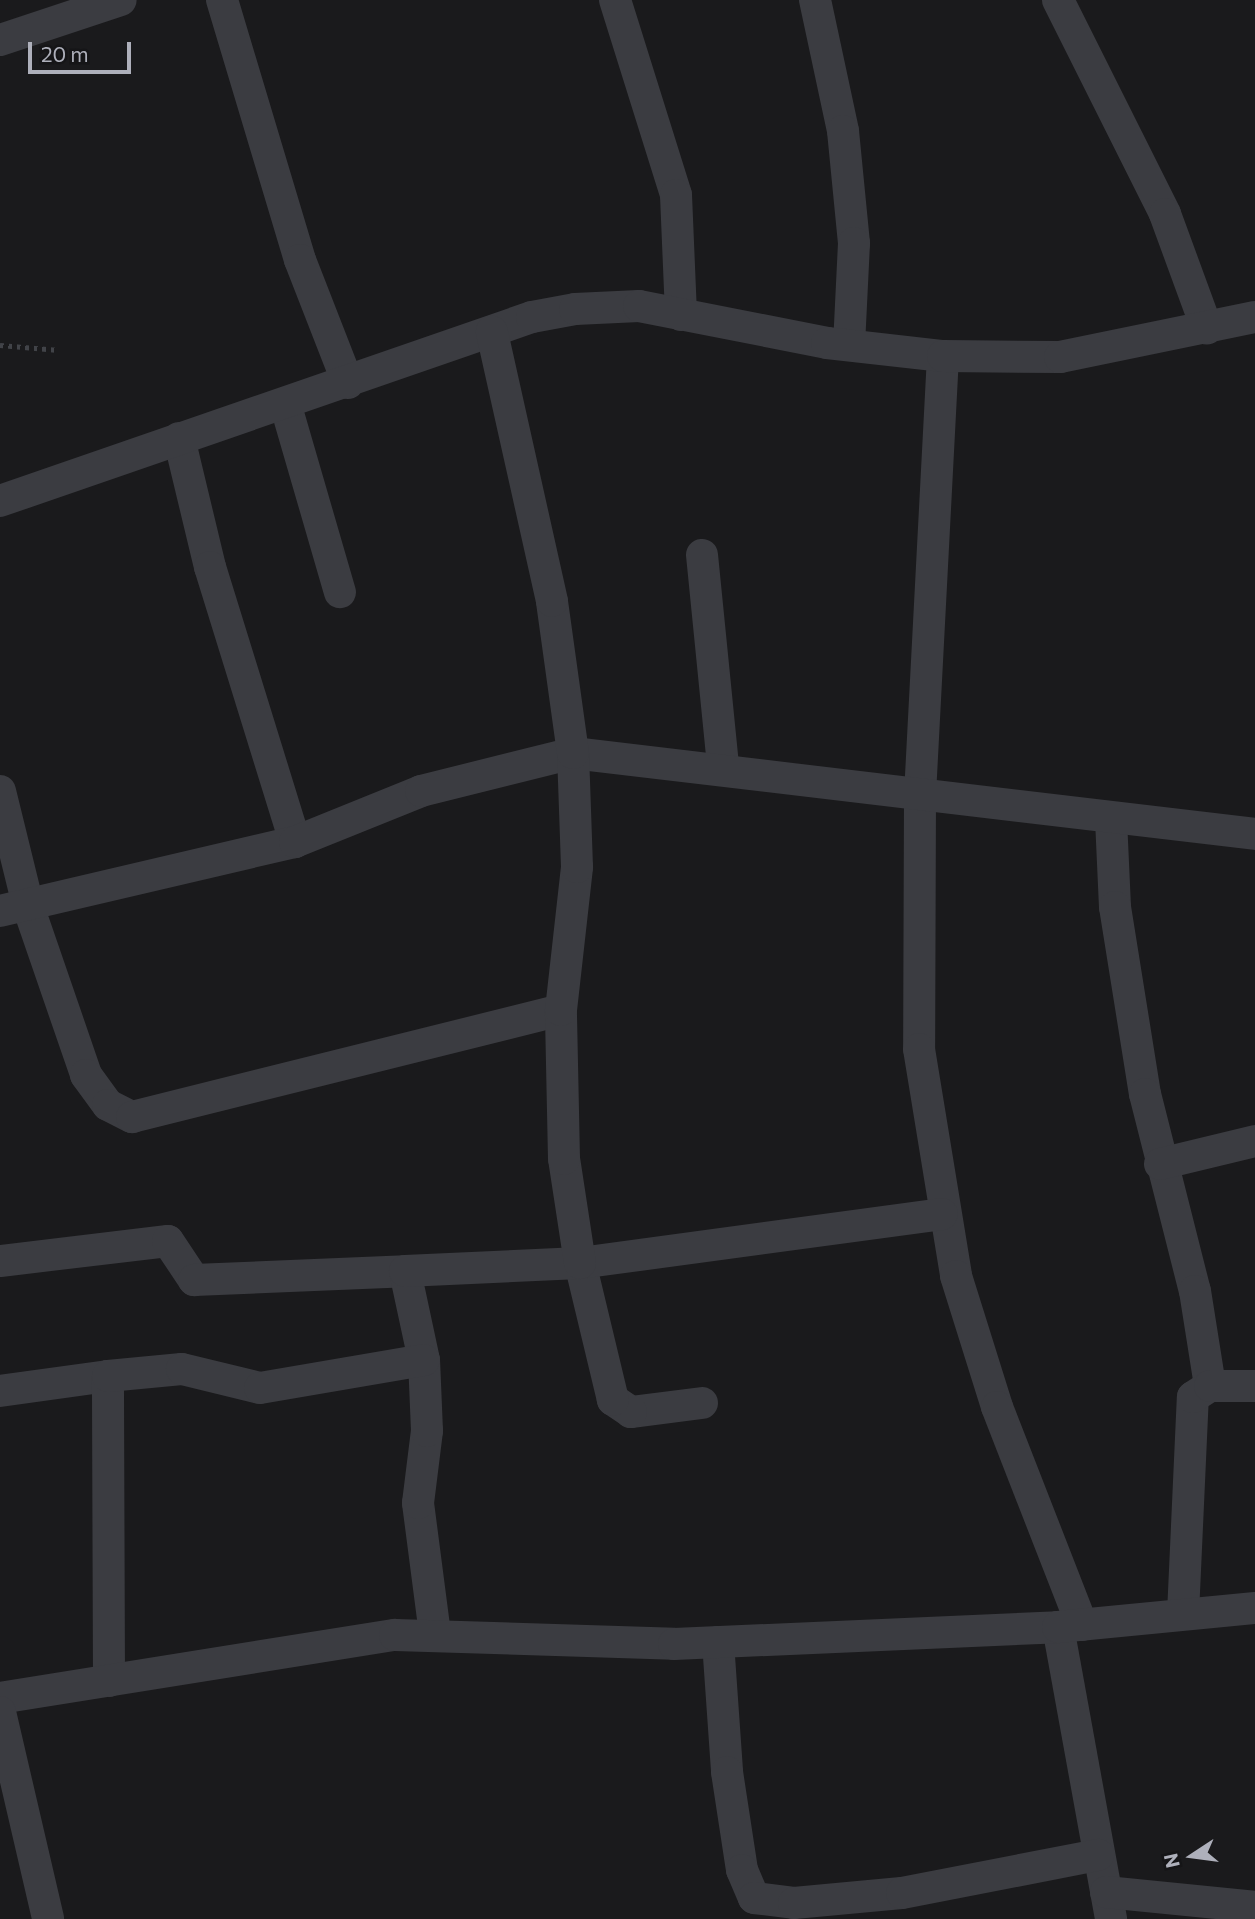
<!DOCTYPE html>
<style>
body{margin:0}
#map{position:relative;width:1255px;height:1919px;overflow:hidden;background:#1a1a1c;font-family:Commissioner,sans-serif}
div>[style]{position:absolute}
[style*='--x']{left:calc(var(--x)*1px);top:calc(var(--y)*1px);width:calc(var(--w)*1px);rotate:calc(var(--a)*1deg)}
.path>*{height:4.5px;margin-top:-2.25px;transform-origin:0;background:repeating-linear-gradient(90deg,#414348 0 3.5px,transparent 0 8.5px)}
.street>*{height:32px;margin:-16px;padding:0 16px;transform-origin:16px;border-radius:16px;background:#3b3c41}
span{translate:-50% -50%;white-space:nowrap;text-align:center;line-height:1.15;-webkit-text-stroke:5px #151517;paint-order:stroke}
.north{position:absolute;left:1157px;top:1821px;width:70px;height:70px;-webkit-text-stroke:5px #151517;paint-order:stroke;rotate:257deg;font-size:19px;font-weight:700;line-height:28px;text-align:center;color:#aeb0bb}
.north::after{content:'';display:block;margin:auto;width:24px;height:32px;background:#aeb0bb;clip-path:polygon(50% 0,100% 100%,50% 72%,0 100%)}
.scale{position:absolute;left:28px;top:42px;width:103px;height:32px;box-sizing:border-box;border:4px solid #aeb0bb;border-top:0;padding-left:9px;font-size:21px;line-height:24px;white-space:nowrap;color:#aeb0bb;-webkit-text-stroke:5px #151517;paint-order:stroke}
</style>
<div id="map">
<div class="path">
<i style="--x:0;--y:345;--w:59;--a:4.8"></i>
</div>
<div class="street">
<i style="--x:222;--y:0;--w:271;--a:73.3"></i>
<i style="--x:300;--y:260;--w:132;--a:68.7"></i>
<i style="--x:615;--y:0;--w:204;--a:72.6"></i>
<i style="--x:676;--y:195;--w:120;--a:87.6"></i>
<i style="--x:815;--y:0;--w:134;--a:77.9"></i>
<i style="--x:843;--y:131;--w:113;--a:84.4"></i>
<i style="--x:854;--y:243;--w:102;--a:92.8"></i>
<i style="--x:1058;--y:0;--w:239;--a:63.4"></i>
<i style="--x:1165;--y:214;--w:122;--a:69.9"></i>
<i style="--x:0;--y:40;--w:127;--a:-18.3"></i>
<i style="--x:943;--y:356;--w:442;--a:93"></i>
<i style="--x:920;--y:797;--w:252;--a:90.2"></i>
<i style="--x:919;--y:1049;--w:230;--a:80.7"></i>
<i style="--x:956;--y:1276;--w:137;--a:72.6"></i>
<i style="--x:997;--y:1407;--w:234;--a:68.7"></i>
<i style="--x:285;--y:403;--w:197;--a:73.8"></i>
<i style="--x:179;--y:438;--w:133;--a:76.5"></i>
<i style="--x:210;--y:567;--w:288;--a:72.8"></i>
<i style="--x:0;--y:501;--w:563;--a:-19.08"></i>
<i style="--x:532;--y:317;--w:44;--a:-10.5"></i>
<i style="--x:575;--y:309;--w:64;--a:-2.7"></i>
<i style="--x:639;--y:306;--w:192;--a:11.1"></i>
<i style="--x:827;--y:343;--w:117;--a:6.4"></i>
<i style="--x:943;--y:356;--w:117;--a:0.5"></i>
<i style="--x:1060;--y:357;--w:199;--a:-11.6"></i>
<i style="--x:702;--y:555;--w:213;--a:84.3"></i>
<i style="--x:0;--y:791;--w:122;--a:76.2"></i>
<i style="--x:29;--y:909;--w:176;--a:71"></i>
<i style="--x:86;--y:1075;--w:37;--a:54"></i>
<i style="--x:108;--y:1105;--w:27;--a:27"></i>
<i style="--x:132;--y:1117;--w:442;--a:-14"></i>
<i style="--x:1111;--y:819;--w:88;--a:87.4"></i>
<i style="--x:1115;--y:907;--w:189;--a:80.9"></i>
<i style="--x:1145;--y:1094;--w:203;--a:75.8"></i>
<i style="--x:1195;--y:1291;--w:96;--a:81"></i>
<i style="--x:0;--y:911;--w:303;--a:-13.2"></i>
<i style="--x:295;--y:842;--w:136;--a:-22"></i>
<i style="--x:421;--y:791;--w:157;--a:-14"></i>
<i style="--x:573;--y:753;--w:687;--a:6.77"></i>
<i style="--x:1160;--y:1164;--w:98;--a:-13.6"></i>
<i style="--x:0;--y:1261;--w:169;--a:-6.8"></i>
<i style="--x:168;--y:1241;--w:47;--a:56.3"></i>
<i style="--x:194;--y:1280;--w:211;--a:-2.4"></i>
<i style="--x:0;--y:1391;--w:109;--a:-7.9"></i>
<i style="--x:702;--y:1403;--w:72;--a:172.8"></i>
<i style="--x:631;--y:1412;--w:22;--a:-146"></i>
<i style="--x:613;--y:1400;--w:141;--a:-103.5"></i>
<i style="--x:580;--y:1263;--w:365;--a:-7.7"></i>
<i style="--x:1183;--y:1614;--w:217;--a:-87.4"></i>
<i style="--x:1193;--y:1397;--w:20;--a:-33"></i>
<i style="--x:1210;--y:1386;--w:45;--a:0"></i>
<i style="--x:1058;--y:1627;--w:297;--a:79.7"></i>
<i style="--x:435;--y:1634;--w:132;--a:-97.4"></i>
<i style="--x:418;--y:1503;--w:73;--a:-82.9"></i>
<i style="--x:427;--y:1431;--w:71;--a:-92.4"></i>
<i style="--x:424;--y:1360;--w:91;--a:-102.1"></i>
<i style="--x:405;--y:1271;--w:175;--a:-2.6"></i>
<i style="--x:580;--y:1263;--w:105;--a:-98.7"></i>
<i style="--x:564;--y:1159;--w:149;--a:-91.2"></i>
<i style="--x:561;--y:1010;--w:144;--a:-83.6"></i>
<i style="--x:577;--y:867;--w:114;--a:-92"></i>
<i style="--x:573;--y:753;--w:153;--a:-97.9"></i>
<i style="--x:552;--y:601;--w:276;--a:-102.6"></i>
<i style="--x:718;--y:1642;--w:130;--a:86"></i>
<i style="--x:727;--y:1772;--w:99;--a:81.3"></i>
<i style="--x:742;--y:1870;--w:30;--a:67"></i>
<i style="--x:754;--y:1898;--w:40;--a:7.1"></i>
<i style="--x:794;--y:1903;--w:108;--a:-5.3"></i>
<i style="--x:902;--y:1893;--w:200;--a:-11"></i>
<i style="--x:109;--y:1681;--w:305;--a:-90.2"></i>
<i style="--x:108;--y:1376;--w:74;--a:-5.4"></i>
<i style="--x:182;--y:1369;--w:80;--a:13.7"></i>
<i style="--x:260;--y:1388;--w:166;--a:-9.7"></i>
<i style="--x:0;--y:1698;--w:400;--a:-9.1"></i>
<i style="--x:395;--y:1635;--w:279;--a:1.8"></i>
<i style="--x:674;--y:1644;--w:384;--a:-2.5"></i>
<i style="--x:1058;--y:1627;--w:198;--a:-5.5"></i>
<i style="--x:0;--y:1712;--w:212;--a:76.9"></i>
<i style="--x:1106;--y:1892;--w:150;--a:5.7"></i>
</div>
<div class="north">N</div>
<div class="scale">20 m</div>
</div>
